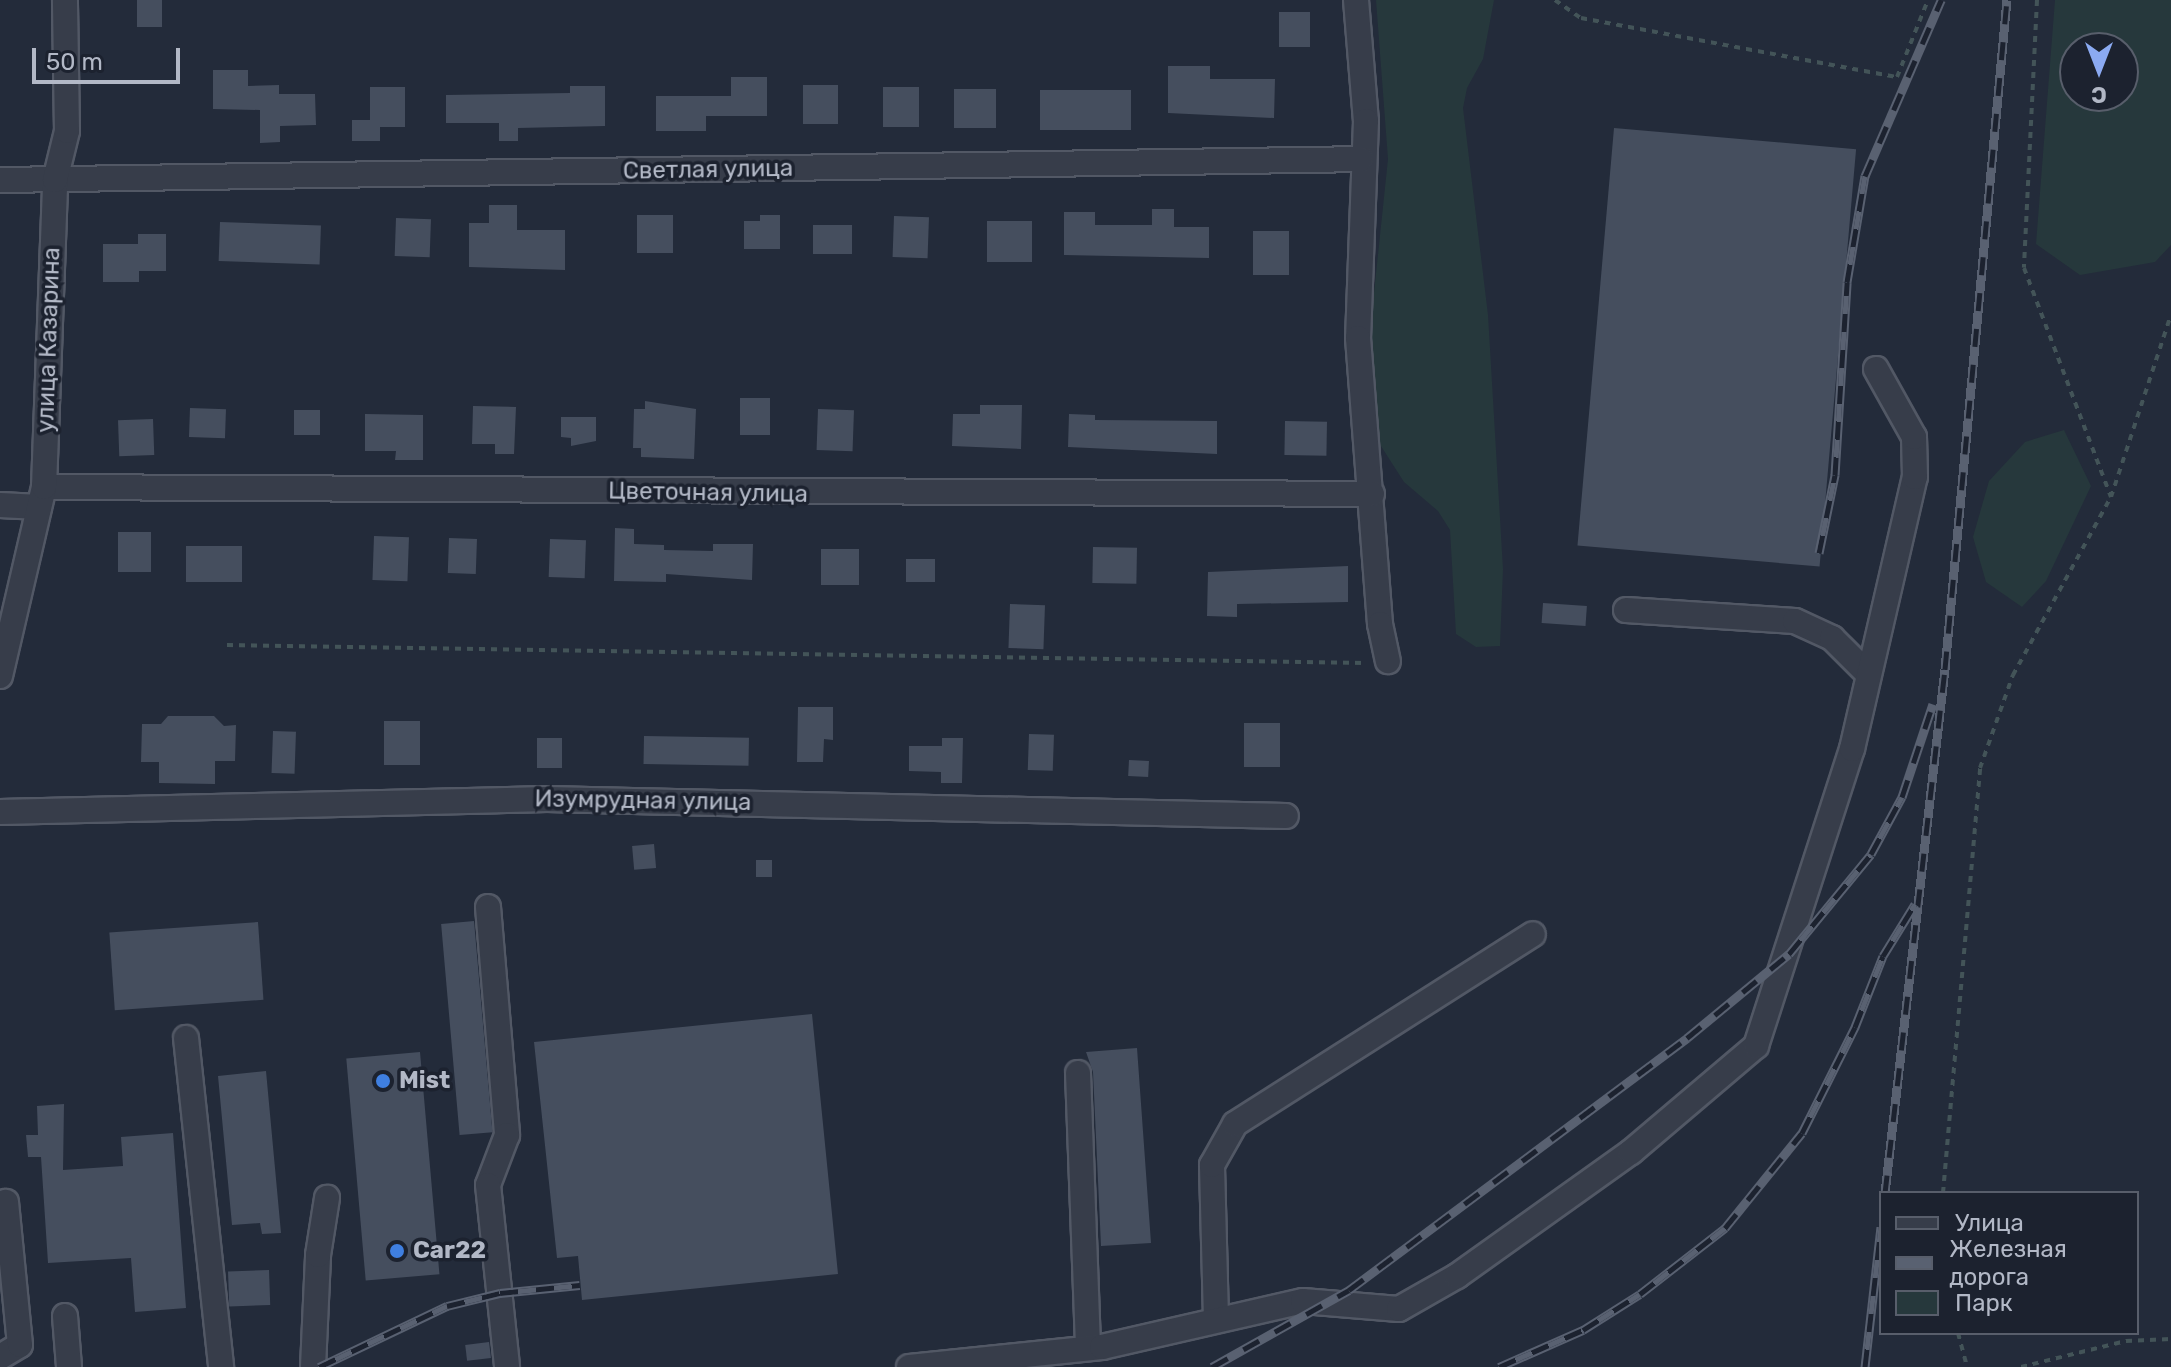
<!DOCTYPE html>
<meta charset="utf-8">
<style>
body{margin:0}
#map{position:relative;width:2171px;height:1367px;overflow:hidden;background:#232b3a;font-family:Rubik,sans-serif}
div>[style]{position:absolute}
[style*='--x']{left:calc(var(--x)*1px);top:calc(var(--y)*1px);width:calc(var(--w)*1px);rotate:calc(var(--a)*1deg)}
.green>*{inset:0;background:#26383c}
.building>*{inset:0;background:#454e5e;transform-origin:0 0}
.path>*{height:4px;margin-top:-2px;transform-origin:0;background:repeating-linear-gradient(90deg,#435458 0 6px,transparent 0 12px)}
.roads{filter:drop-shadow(2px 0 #525865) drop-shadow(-2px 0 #525865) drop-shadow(0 2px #525865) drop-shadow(0 -2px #525865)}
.minor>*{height:24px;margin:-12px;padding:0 12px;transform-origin:12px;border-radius:12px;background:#373d4a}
.rail>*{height:9px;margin-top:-4.5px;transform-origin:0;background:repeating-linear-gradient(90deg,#1c222f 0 18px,#596171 0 36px);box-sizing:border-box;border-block:2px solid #596171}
.dots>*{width:22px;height:22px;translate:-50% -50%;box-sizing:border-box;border:4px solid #1c222f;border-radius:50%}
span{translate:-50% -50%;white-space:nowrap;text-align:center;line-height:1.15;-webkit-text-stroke:7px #1c222f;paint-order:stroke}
.street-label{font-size:24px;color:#b2b8c6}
.poi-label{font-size:24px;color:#b2b8c6;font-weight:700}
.left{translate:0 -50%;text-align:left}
.legend{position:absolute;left:1879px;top:1191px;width:260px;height:144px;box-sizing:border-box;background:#1c222f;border:2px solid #585e6b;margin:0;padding:10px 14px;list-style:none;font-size:24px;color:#b2b8c6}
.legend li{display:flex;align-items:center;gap:16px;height:40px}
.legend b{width:40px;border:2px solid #585e6b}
.north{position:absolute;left:2059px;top:32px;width:80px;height:80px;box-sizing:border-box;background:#1c222f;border:2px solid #585e6b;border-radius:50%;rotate:180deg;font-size:22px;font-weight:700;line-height:32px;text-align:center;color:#b2b8c6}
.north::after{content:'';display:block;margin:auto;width:28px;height:36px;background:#8baaf2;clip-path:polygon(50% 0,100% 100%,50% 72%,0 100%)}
.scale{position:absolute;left:32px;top:48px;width:148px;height:36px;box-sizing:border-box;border:4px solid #b2b8c6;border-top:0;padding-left:10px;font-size:24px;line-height:28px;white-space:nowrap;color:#b2b8c6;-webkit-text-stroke:6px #1c222f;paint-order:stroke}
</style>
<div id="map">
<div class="green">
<i style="clip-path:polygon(1376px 0,1494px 0,1483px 59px,1467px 88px,1463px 108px,1488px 315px,1503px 569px,1500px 646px,1476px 647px,1456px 634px,1450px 530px,1438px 511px,1404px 482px,1379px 443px,1370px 331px,1388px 159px)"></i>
<i style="clip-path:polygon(evenodd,2055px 0,2171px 0,2171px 245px,2155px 262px,2080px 275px,2036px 244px,2055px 0,2123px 48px,2123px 96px,2075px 96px,2075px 48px,2123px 48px)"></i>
<i style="clip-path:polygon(2064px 430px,2091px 486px,2046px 581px,2022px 607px,1986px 582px,1973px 537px,1989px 481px,2025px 442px)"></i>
</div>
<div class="building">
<i style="left:137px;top:0;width:25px;height:27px"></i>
<i style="left:1279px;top:12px;width:31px;height:35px"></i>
<i style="clip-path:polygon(1168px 66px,1210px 66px,1210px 79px,1275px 79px,1274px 118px,1168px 113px)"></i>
<i style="clip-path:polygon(213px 70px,248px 70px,248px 86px,279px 85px,279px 94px,315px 94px,316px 125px,280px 126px,280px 142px,260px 143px,260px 110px,213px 109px)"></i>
<i style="clip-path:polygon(731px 77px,767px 77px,767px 116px,706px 116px,706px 131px,656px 131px,656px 96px,731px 96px)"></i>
<i style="left:803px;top:85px;width:35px;height:39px"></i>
<i style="clip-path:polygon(570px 86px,605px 86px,605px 126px,518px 128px,518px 141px,499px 141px,499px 123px,446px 123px,446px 95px,570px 93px)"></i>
<i style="clip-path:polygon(370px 87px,405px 87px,405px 127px,380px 127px,380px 141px,352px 141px,352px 120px,370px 120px)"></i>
<i style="left:883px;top:87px;width:36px;height:40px"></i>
<i style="left:954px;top:89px;width:42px;height:39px"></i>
<i style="left:1040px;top:90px;width:91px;height:40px"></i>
<i style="left:1614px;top:128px;width:243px;height:419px;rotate:5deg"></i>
<i style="clip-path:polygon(489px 205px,517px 205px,517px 230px,565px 230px,565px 270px,469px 267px,469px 223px,489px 223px)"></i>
<i style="clip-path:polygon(1152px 209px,1174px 209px,1174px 227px,1209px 227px,1209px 258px,1064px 255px,1064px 212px,1095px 212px,1095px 225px,1152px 225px)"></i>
<i style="left:637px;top:215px;width:36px;height:38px"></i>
<i style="clip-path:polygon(760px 215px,780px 215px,780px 249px,744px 249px,744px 221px,760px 221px)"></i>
<i style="left:894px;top:216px;width:35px;height:41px;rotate:2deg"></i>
<i style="left:396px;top:218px;width:35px;height:38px;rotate:2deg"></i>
<i style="left:987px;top:221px;width:45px;height:41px"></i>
<i style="left:220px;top:222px;width:101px;height:39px;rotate:2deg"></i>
<i style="left:813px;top:225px;width:39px;height:29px"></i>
<i style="left:1253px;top:231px;width:36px;height:44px"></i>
<i style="clip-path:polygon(138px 234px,166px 234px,166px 271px,139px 271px,139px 282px,103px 282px,103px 244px,138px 244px)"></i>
<i style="left:740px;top:398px;width:30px;height:37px"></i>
<i style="clip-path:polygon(645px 401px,696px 409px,694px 459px,641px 457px,641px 448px,633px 448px,634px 409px,645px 409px)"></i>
<i style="clip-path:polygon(980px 405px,1022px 405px,1021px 449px,952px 446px,953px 414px,980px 414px)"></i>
<i style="clip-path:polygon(473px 406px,516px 407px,514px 454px,495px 454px,495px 444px,472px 444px)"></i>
<i style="left:190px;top:408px;width:36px;height:29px;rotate:2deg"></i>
<i style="left:818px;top:409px;width:36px;height:41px;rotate:2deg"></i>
<i style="left:294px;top:410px;width:26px;height:25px"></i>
<i style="clip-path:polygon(365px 414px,423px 415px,423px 460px,395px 460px,396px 451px,365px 451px)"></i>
<i style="clip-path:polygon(1069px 414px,1095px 415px,1095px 420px,1217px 421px,1217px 454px,1068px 447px)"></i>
<i style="clip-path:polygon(561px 417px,596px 417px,596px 441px,571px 446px,571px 438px,561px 437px)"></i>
<i style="left:153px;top:419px;width:36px;height:35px;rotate:88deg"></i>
<i style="left:1285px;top:421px;width:42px;height:34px;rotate:1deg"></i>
<i style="clip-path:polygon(615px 528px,634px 529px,634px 544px,664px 545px,664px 550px,713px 551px,713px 544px,753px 544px,752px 580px,666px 574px,666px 582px,614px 581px)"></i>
<i style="left:118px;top:532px;width:33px;height:40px"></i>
<i style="left:374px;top:536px;width:35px;height:44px;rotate:2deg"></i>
<i style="left:449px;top:538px;width:28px;height:35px;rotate:2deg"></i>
<i style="left:550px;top:539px;width:36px;height:38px;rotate:2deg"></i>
<i style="left:186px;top:546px;width:56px;height:36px"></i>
<i style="left:1093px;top:547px;width:44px;height:36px;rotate:1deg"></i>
<i style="left:821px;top:549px;width:38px;height:36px"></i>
<i style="left:906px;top:559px;width:29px;height:23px"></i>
<i style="clip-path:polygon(1348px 566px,1348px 602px,1237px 604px,1237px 617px,1207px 616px,1208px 572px)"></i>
<i style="left:1543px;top:603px;width:44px;height:20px;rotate:4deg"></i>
<i style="left:1010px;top:604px;width:35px;height:44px;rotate:2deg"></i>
<i style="clip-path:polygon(798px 707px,833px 707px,833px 740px,824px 739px,823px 762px,797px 762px)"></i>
<i style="clip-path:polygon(168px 716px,214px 716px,224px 726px,236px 725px,235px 761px,215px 761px,215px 784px,159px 783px,159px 762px,141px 762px,142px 724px,161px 724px)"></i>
<i style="left:384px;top:721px;width:36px;height:44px"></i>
<i style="left:1244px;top:723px;width:36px;height:44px"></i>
<i style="left:273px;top:731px;width:23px;height:42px;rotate:2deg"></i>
<i style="left:1029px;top:734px;width:25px;height:36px;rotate:2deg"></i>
<i style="left:644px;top:736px;width:105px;height:28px;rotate:1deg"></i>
<i style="left:537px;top:738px;width:25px;height:30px"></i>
<i style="clip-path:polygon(942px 738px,963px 738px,962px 783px,941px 783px,941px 772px,909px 771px,909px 746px,942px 746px)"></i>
<i style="left:1129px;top:760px;width:20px;height:16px;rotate:3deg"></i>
<i style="left:654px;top:844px;width:24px;height:22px;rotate:85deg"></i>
<i style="left:756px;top:860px;width:16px;height:17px"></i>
<i style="left:474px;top:921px;width:212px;height:33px;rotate:85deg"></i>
<i style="left:258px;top:922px;width:78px;height:149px;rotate:86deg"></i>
<i style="clip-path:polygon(812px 1014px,838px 1274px,582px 1300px,578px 1256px,557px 1258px,534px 1042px)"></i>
<i style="clip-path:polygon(1137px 1048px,1151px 1243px,1101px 1246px,1093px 1072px,1086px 1052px)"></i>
<i style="left:420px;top:1052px;width:223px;height:74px;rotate:85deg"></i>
<i style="clip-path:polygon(266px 1071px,281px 1233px,262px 1234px,260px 1223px,232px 1225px,218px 1076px)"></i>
<i style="clip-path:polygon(64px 1104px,63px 1170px,123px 1166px,121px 1137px,173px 1133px,186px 1308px,135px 1312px,131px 1258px,48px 1263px,41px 1157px,28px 1157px,26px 1135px,38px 1135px,37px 1106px)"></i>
<i style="left:269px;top:1270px;width:35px;height:41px;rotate:88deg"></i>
<i style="left:489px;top:1342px;width:16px;height:24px;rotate:83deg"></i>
</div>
<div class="path">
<i style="--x:1555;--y:0;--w:32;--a:35"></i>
<i style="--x:1581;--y:18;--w:321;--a:10.6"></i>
<i style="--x:1897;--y:77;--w:83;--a:-68.1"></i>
<i style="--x:2037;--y:0;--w:268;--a:92.8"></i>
<i style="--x:2024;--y:268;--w:245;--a:69.2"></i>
<i style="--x:227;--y:645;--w:1139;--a:0.91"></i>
<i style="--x:1943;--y:1193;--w:427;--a:-85"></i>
<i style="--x:1980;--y:768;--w:99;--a:-70.5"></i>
<i style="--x:2013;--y:675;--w:203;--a:-61.2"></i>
<i style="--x:2111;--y:497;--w:192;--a:-71.8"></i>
<i style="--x:1958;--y:1333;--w:35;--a:75"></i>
<i style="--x:2021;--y:1367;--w:108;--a:-13.9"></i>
<i style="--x:2126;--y:1341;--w:45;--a:-2.5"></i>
</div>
<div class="roads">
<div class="minor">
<i style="--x:1356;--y:0;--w:121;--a:85.3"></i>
<i style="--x:1366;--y:121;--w:217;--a:92.1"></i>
<i style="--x:1358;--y:338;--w:287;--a:85.6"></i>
<i style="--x:1380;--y:624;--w:38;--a:78"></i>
<i style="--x:0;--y:180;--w:1361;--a:-0.88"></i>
<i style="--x:44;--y:487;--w:1328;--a:0.3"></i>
<i style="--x:0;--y:505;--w:39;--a:3"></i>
<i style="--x:1626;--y:610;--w:169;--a:3.7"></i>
<i style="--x:1795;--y:621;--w:41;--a:24.7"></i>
<i style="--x:1832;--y:638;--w:51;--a:45"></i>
<i style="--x:0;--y:676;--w:194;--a:-76.9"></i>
<i style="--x:44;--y:487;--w:307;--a:-87.9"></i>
<i style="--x:55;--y:180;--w:50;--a:-76.2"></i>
<i style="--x:67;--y:131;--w:131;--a:-90.9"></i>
<i style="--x:0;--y:812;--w:547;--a:-1.36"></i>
<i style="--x:547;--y:799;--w:739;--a:1.32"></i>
<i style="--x:488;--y:907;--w:229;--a:85.2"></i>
<i style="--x:507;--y:1135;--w:53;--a:110.8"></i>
<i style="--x:488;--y:1185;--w:183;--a:84"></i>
<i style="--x:186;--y:1038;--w:331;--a:83.9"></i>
<i style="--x:1078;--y:1073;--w:275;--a:87.9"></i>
<i style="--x:65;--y:1316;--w:51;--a:85.5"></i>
<i style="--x:1216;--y:1319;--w:154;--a:-91.5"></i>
<i style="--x:1212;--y:1165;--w:47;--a:-60.7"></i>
<i style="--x:1235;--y:1124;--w:353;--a:-32.5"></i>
<i style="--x:0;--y:1357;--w:23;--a:-31"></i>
<i style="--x:20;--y:1345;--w:144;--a:-95.6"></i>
<i style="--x:313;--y:1367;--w:112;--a:-87.4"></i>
<i style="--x:318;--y:1255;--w:58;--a:-81"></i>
<i style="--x:909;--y:1367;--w:194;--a:-5.9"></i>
<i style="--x:1102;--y:1347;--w:206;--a:-12.9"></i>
<i style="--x:1303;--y:1301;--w:96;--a:4.8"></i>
<i style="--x:1399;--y:1309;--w:67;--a:-29.6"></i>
<i style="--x:1457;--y:1276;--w:214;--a:-35.5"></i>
<i style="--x:1631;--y:1152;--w:164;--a:-40.3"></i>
<i style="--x:1756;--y:1046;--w:312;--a:-72.1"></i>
<i style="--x:1852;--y:749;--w:279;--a:-77"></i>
<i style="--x:1915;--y:477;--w:40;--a:-91.4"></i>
<i style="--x:1914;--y:437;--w:78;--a:-119.2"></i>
</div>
</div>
<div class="rail">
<i style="--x:1819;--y:553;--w:80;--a:-78.4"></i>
<i style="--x:1835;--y:475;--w:193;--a:-86.4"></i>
<i style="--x:1847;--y:282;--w:108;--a:-80.4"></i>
<i style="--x:1865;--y:176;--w:192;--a:-66.6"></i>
<i style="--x:1885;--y:1193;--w:527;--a:-83.47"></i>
<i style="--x:1945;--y:669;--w:672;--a:-84.71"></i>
<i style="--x:319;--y:1367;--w:142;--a:-25.5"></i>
<i style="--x:447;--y:1306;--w:55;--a:-13.8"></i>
<i style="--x:500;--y:1293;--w:80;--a:-5.7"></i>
<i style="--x:1212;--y:1367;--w:157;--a:-29.3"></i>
<i style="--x:1349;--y:1290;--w:422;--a:-36.7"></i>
<i style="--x:1687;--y:1038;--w:132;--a:-39.5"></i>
<i style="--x:1789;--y:954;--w:129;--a:-50.6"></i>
<i style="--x:1871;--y:854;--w:65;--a:-61.5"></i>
<i style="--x:1902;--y:797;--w:98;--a:-71.6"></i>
<i style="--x:1499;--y:1367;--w:92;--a:-23.8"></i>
<i style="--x:1583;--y:1330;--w:67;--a:-32.3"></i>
<i style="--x:1640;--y:1294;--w:108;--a:-37.8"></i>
<i style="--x:1725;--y:1228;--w:122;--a:-51"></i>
<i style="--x:1802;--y:1133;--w:119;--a:-63.4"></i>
<i style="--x:1855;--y:1027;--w:76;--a:-68.5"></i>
<i style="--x:1883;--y:956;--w:61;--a:-58.4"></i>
<i style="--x:1865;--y:1367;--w:141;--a:-83.5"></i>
</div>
<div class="dots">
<i style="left:383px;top:1081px;background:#3f7fe0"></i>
<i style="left:397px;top:1251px;background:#3f7fe0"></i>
</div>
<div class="street-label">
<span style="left:708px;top:170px;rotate:-1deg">Светлая улица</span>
<span style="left:49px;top:340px;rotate:-88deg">улица Казарина</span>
<span style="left:708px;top:493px;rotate:1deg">Цветочная улица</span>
<span style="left:643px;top:801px;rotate:1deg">Изумрудная улица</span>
</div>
<div class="poi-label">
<span class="left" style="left:399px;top:1081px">Mist</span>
<span class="left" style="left:413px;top:1251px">Car22</span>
</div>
<ul class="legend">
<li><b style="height:10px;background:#373d4a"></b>Улица</li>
<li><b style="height:10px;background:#596171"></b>Железная дорога</li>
<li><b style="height:22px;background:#26383c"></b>Парк</li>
</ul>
<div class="north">С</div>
<div class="scale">50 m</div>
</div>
